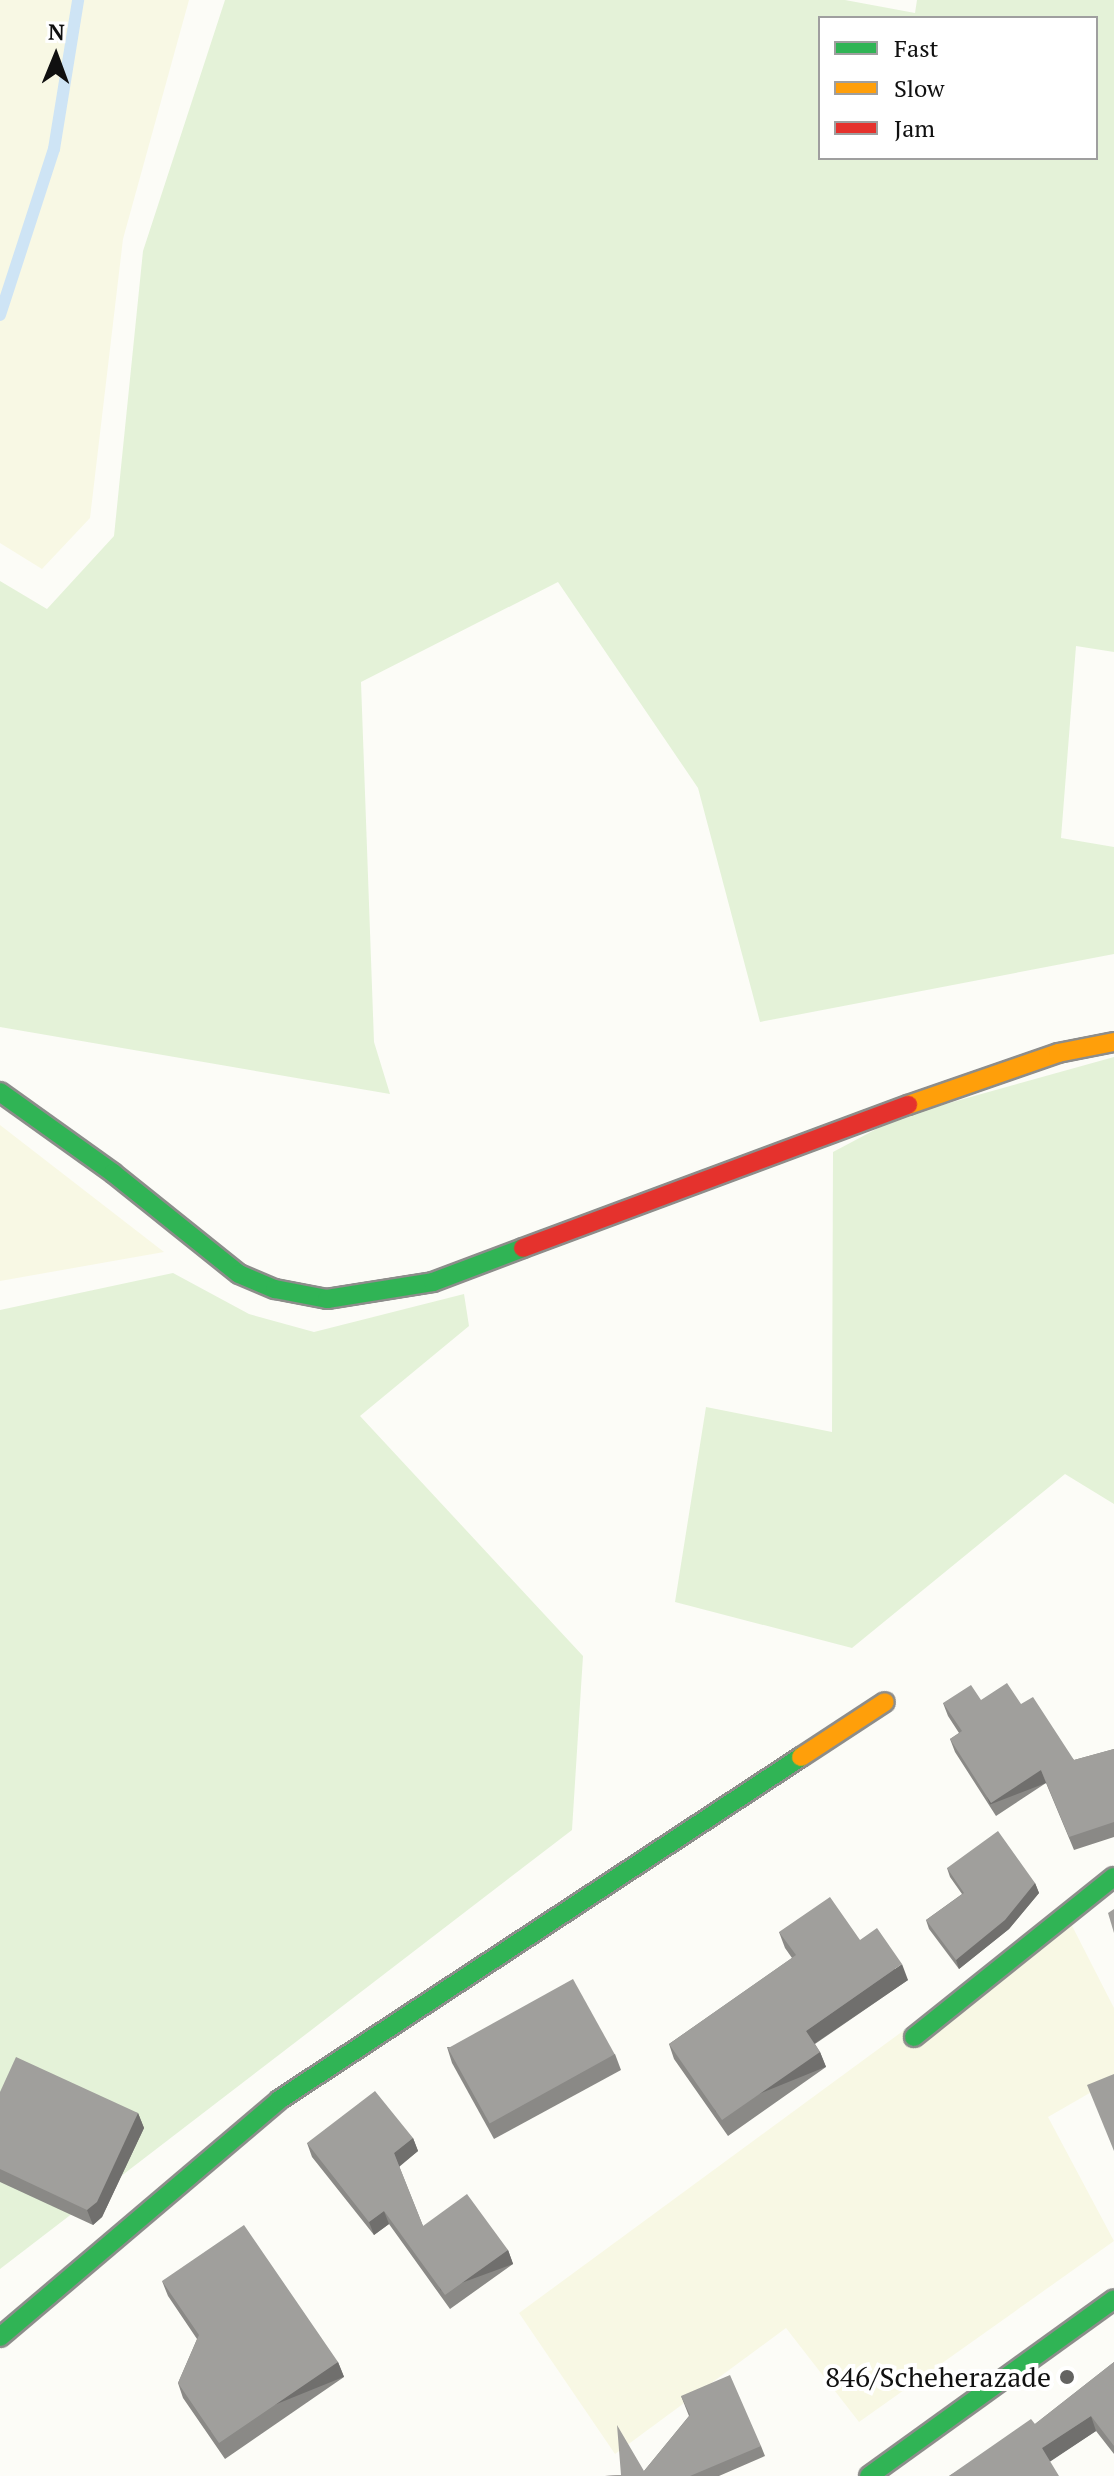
<!DOCTYPE html>
<style>
body{margin:0}
#map{position:relative;width:1114px;height:2476px;overflow:hidden;background:#fcfcf7;font-family:"PT Serif",serif}
div>[style]{position:absolute}
[style*='--x']{left:calc(var(--x)*1px);top:calc(var(--y)*1px);width:calc(var(--w)*1px);rotate:calc(var(--a)*1deg)}
.farmland>*{inset:0;background:#f8f8e4}
.green>*{inset:0;background:#e4f2d8}
.stream>*{height:12px;margin:-6px;padding:0 6px;transform-origin:6px;border-radius:6px;background:#cee4f5}
.roads{filter:drop-shadow(2px 0 #8d8d8b) drop-shadow(-2px 0 #8d8d8b) drop-shadow(0 2px #8d8d8b) drop-shadow(0 -2px #8d8d8b)}
.fast>*{height:18px;margin:-9px;padding:0 9px;transform-origin:9px;border-radius:9px;background:#30b455}
.slow>*{height:18px;margin:-9px;padding:0 9px;transform-origin:9px;border-radius:9px;background:#ff9f0a}
.jam>*{height:18px;margin:-9px;padding:0 9px;transform-origin:9px;border-radius:9px;background:#e5322d}
.wall>*{inset:0;background:#8a8986}
.shaded-wall>*{inset:0;background:#706f6d;transform-origin:0 0}
.building>*{inset:0;background:#a09f9c;transform-origin:0 0}
.dots>*{width:22px;height:22px;translate:-50% -50%;box-sizing:border-box;border:4px solid #fff;border-radius:50%}
span{translate:-50% -50%;white-space:nowrap;text-align:center;line-height:1.15;-webkit-text-stroke:8px #fff;paint-order:stroke}
.poi-label{font-size:28px;color:#101010}
.right{translate:-100% -50%;text-align:right}
.legend{position:absolute;left:818px;top:16px;width:280px;height:144px;box-sizing:border-box;background:#fff;border:2px solid #9f9f9f;margin:0;padding:10px 14px;list-style:none;font-size:24px;color:#101010}
.legend li{display:flex;align-items:center;gap:16px;height:40px}
.legend b{width:40px;border:2px solid #9f9f9f}
.north{position:absolute;left:16px;top:16px;width:80px;height:80px;-webkit-text-stroke:6px #fff;paint-order:stroke;rotate:1deg;font-size:22px;font-weight:700;line-height:32px;text-align:center;color:#101010}
.north::after{content:'';display:block;margin:auto;width:28px;height:36px;background:#101010;clip-path:polygon(50% 0,100% 100%,50% 72%,0 100%)}
</style>
<div id="map">
<div class="farmland">
<i style="clip-path:polygon(0 0,189px 0,123px 239px,90px 518px,42px 569px,0 543px)"></i>
<i style="clip-path:polygon(0 1125px,164px 1252px,0 1281px)"></i>
<i style="clip-path:polygon(1065px 1912px,1114px 2008px,1114px 2079px,1048px 2117px,1114px 2241px,859px 2422px,786px 2328px,615px 2454px,519px 2313px)"></i>
</div>
<div class="green">
<i style="clip-path:polygon(evenodd,225px 0,845px 0,915px 13px,917px 0,1114px 0,1114px 652px,1076px 646px,1061px 838px,1114px 847px,1114px 954px,760px 1022px,698px 788px,558px 582px,361px 682px,374px 1042px,390px 1094px,0 1027px,0 581px,47px 609px,114px 536px,143px 251px,225px 0,1096px 18px,1096px 158px,820px 158px,820px 18px,1096px 18px)"></i>
<i style="clip-path:polygon(1114px 1057px,1114px 1504px,1065px 1474px,852px 1648px,675px 1602px,706px 1407px,832px 1432px,833px 1152px,899px 1117px)"></i>
<i style="clip-path:polygon(173px 1273px,249px 1314px,314px 1332px,464px 1294px,469px 1326px,360px 1416px,583px 1656px,572px 1830px,0 2269px,0 1310px)"></i>
</div>
<div class="stream">
<i style="--x:0;--y:315;--w:175;--a:-72"></i>
<i style="--x:54;--y:149;--w:151;--a:-80.8"></i>
</div>
<div class="roads">
<div class="fast">
<i style="--x:0;--y:1092;--w:139;--a:35.6"></i>
<i style="--x:113;--y:1173;--w:161;--a:38.7"></i>
<i style="--x:239;--y:1274;--w:39;--a:23"></i>
<i style="--x:275;--y:1289;--w:53;--a:10.9"></i>
<i style="--x:327;--y:1299;--w:107;--a:-9.1"></i>
<i style="--x:433;--y:1282;--w:96;--a:-20.7"></i>
<i style="--x:914;--y:2037;--w:256;--a:-38.7"></i>
<i style="--x:0;--y:2337;--w:366;--a:-40.3"></i>
<i style="--x:279;--y:2100;--w:625;--a:-33.31"></i>
<i style="--x:869;--y:2476;--w:302;--a:-35.8"></i>
</div>
<div class="slow">
<i style="--x:908;--y:1105;--w:159;--a:-19.1"></i>
<i style="--x:1058;--y:1053;--w:57;--a:-11.1"></i>
<i style="--x:801;--y:1757;--w:100;--a:-33.2"></i>
</div>
<div class="jam">
<i style="--x:523;--y:1248;--w:411;--a:-20.4"></i>
</div>
</div>
<div class="wall">
<i style="clip-path:polygon(981px 1700px,1021px 1704px,1074px 1760px,1114px 1749px,1114px 1837px,1074px 1850px,1046px 1783px,996px 1816px,955px 1752px,950px 1739px,959px 1733px,948px 1716px,943px 1703px)"></i>
<i style="clip-path:polygon(947px 1868px,1035px 1883px,1039px 1893px,1009px 1929px,959px 1969px,929px 1929px,926px 1920px,962px 1894px,950px 1877px)"></i>
<i style="clip-path:polygon(779px 1932px,860px 1940px,908px 1980px,815px 2044px,820px 2052px,826px 2067px,728px 2136px,674px 2059px,669px 2044px,792px 1958px,785px 1948px)"></i>
<i style="clip-path:polygon(447px 2047px,615px 2054px,621px 2070px,494px 2139px,452px 2063px)"></i>
<i style="clip-path:polygon(0 2092px,138px 2113px,144px 2128px,102px 2217px,93px 2225px,0 2182px)"></i>
<i style="clip-path:polygon(413px 2138px,418px 2151px,399px 2166px,423px 2226px,508px 2250px,513px 2264px,450px 2309px,389px 2224px,374px 2235px,312px 2157px,307px 2143px)"></i>
<i style="clip-path:polygon(162px 2281px,338px 2362px,344px 2377px,225px 2459px,183px 2398px,178px 2383px,197px 2339px,168px 2296px)"></i>
<i style="clip-path:polygon(1114px 2362px,1114px 2454px,1096px 2431px,1050px 2461px,949px 2476px,1035px 2424px)"></i>
<i style="clip-path:polygon(681px 2396px,761px 2446px,765px 2456px,719px 2476px,605px 2476px,621px 2475px,644px 2471px,689px 2416px)"></i>
</div>
<div class="shaded-wall">
<i style="left:1041px;top:1770px;width:14px;height:60px;rotate:69deg"></i>
<i style="clip-path:polygon(1035px 1883px,1039px 1893px,1009px 1929px,959px 1969px,956px 1960px)"></i>
<i style="clip-path:polygon(902px 1964px,908px 1980px,811px 2046px,806px 2031px)"></i>
<i style="left:820px;top:2052px;width:16px;height:119px;rotate:68deg"></i>
<i style="clip-path:polygon(138px 2113px,144px 2128px,102px 2217px,93px 2225px,87px 2210px)"></i>
<i style="clip-path:polygon(413px 2138px,418px 2151px,399px 2167px,394px 2153px)"></i>
<i style="clip-path:polygon(384px 2211px,389px 2224px,374px 2235px,369px 2222px)"></i>
<i style="left:508px;top:2250px;width:15px;height:77px;rotate:70deg"></i>
<i style="left:338px;top:2362px;width:16px;height:144px;rotate:68deg"></i>
<i style="clip-path:polygon(1091px 2416px,1096px 2431px,1048px 2463px,1042px 2448px)"></i>
</div>
<div class="building">
<i style="clip-path:polygon(1007px 1683px,1021px 1704px,1033px 1697px,1074px 1760px,1114px 1749px,1114px 1822px,1069px 1837px,1041px 1770px,991px 1803px,950px 1739px,962px 1731px,943px 1703px,971px 1685px,981px 1700px)"></i>
<i style="clip-path:polygon(998px 1831px,1035px 1883px,1005px 1920px,956px 1960px,926px 1920px,964px 1893px,947px 1868px)"></i>
<i style="clip-path:polygon(830px 1897px,860px 1940px,877px 1928px,902px 1964px,806px 2031px,820px 2052px,722px 2120px,669px 2044px,796px 1955px,779px 1932px)"></i>
<i style="clip-path:polygon(1114px 1909px,1114px 1933px,1108px 1913px)"></i>
<i style="left:573px;top:1979px;width:86px;height:143px;rotate:61deg"></i>
<i style="clip-path:polygon(16px 2057px,138px 2113px,97px 2202px,87px 2210px,0 2169px,0 2092px)"></i>
<i style="clip-path:polygon(1114px 2074px,1114px 2151px,1087px 2085px)"></i>
<i style="clip-path:polygon(375px 2091px,413px 2138px,394px 2153px,423px 2226px,467px 2194px,508px 2250px,445px 2295px,384px 2211px,369px 2222px,307px 2143px)"></i>
<i style="clip-path:polygon(244px 2225px,338px 2362px,219px 2443px,178px 2383px,199px 2335px,162px 2281px)"></i>
<i style="clip-path:polygon(1114px 2362px,1114px 2446px,1091px 2416px,1042px 2448px,1059px 2476px,949px 2476px,1031px 2419px,1035px 2424px)"></i>
<i style="clip-path:polygon(730px 2375px,761px 2446px,690px 2476px,605px 2476px,621px 2475px,617px 2425px,644px 2471px,690px 2415px,681px 2396px)"></i>
</div>
<div class="dots">
<i style="left:1067px;top:2377px;background:#636361"></i>
</div>
<div class="poi-label">
<span class="right" style="left:1051px;top:2377px">846/Scheherazade</span>
</div>
<ul class="legend">
<li><b style="height:10px;background:#30b455"></b>Fast</li>
<li><b style="height:10px;background:#ff9f0a"></b>Slow</li>
<li><b style="height:10px;background:#e5322d"></b>Jam</li>
</ul>
<div class="north">N</div>
</div>
